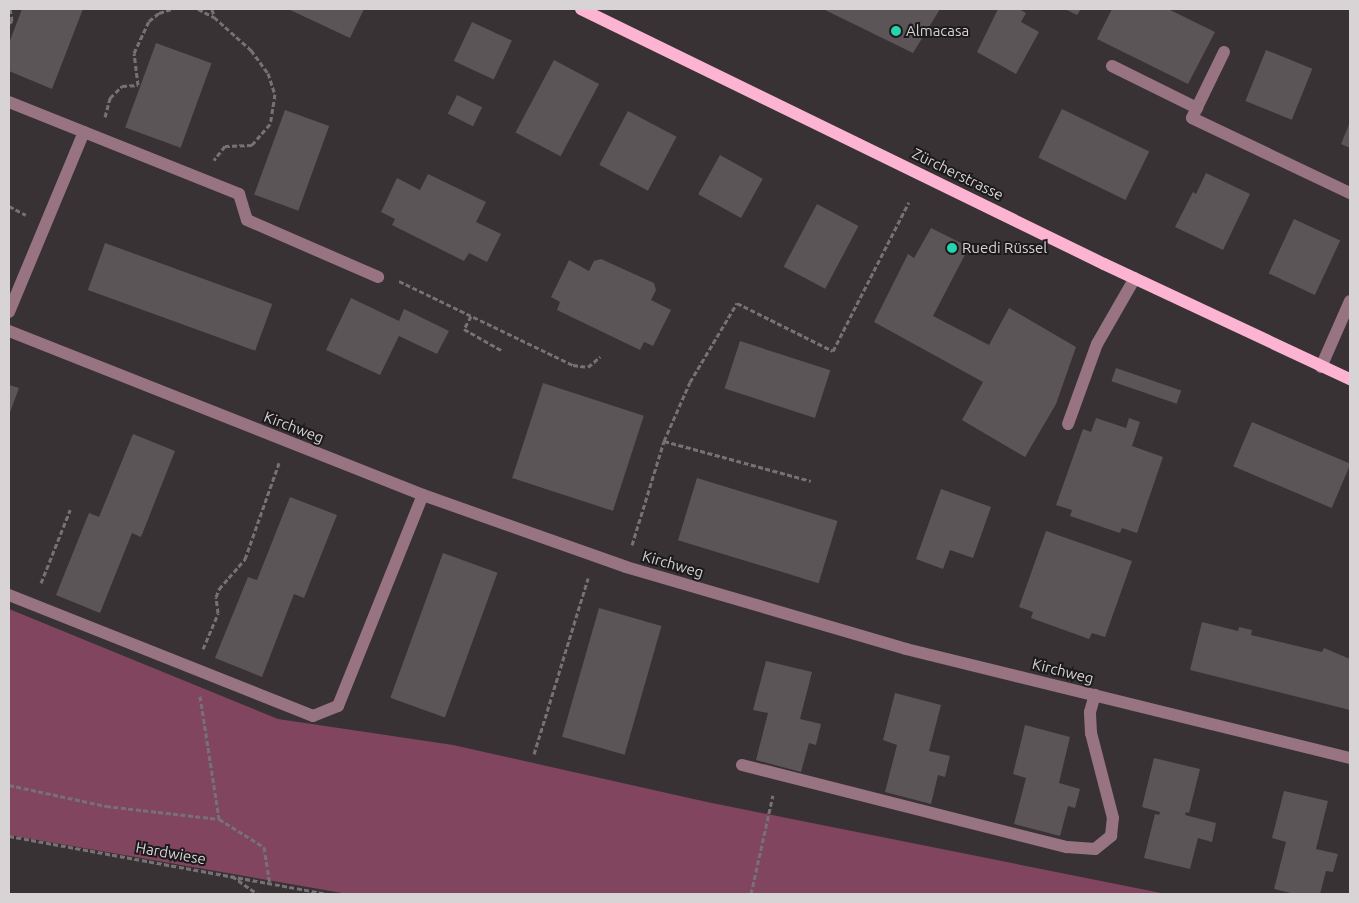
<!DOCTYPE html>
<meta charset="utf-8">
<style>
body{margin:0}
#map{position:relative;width:1359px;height:903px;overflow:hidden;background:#383234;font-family:Ubuntu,sans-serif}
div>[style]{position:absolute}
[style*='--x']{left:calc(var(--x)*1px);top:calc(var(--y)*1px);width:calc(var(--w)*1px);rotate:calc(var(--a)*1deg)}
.green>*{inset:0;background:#814560}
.building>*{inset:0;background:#5c5557;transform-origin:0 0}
.path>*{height:3px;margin-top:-1.5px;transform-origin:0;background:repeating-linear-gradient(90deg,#767173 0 5px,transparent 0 7.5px)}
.minor>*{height:12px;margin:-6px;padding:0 6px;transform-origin:6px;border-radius:6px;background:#987483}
.major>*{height:12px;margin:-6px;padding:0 6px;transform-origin:6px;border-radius:6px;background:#fdb3d2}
.dots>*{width:14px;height:14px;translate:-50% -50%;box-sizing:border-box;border:2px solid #1d1a1b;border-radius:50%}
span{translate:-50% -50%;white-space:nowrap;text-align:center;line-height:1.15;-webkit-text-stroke:4px #1d1a1b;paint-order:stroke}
.poi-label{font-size:15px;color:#d8d4d5}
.left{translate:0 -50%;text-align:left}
.street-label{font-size:15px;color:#d8d4d5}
.frame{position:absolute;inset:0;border:10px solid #d8d4d5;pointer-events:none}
</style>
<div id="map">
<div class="green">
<i style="clip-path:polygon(9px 609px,278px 719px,453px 745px,707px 802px,1166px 894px,348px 894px,9px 835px)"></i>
</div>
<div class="building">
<i style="clip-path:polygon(22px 9px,83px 9px,52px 89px,9px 71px,9px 43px)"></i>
<i style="clip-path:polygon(288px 9px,364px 9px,350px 38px)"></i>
<i style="clip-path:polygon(823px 9px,940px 9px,913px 53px)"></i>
<i style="clip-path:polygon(998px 9px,1019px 9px,1026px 13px,1021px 22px,1039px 32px,1016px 74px,977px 52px)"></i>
<i style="clip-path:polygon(1065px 9px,1081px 9px,1077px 15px)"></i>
<i style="clip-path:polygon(1112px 9px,1168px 9px,1215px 32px,1188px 84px,1097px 39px)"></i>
<i style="left:472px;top:22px;width:44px;height:43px;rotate:25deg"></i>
<i style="left:156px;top:43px;width:59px;height:90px;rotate:20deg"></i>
<i style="left:1266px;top:50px;width:50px;height:55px;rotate:22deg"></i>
<i style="left:554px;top:60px;width:51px;height:82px;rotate:28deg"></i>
<i style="left:457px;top:95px;width:28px;height:21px;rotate:26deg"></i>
<i style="left:1062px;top:109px;width:97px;height:54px;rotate:26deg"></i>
<i style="left:285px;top:110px;width:47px;height:90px;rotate:20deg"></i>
<i style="left:628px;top:111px;width:55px;height:61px;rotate:28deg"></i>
<i style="clip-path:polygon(1350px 122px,1350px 148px,1341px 144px)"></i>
<i style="left:720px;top:155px;width:49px;height:45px;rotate:29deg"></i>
<i style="clip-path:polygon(1206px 173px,1250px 194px,1223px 250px,1175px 227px,1193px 192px,1196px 194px)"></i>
<i style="clip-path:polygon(428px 174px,486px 202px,476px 222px,501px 234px,487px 262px,469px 253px,464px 261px,392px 225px,395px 219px,381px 212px,397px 178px,420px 190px)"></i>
<i style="left:817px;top:204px;width:47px;height:71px;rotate:28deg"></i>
<i style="left:1294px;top:219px;width:51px;height:60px;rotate:25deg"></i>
<i style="clip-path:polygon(931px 228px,969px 247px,933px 316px,989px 345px,1009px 308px,1076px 347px,1056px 404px,1025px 457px,962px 420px,983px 382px,874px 322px,908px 254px,914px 258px)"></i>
<i style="left:105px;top:243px;width:178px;height:50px;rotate:20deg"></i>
<i style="clip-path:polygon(601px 259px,654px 283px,656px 290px,651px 300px,671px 310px,653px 346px,644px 342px,640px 350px,557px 310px,560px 302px,551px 297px,569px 260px,589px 271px,594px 261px)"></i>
<i style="clip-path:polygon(351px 298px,399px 321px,404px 309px,449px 331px,437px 354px,399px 336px,380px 375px,326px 350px)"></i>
<i style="left:740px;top:341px;width:95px;height:50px;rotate:18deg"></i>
<i style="left:1116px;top:368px;width:69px;height:14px;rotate:19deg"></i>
<i style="left:543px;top:383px;width:106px;height:100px;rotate:18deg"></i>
<i style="clip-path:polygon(9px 385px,19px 388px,9px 415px)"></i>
<i style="clip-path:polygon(1096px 418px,1126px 428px,1129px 418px,1140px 422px,1132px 446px,1163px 457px,1137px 533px,1122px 528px,1120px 533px,1070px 516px,1072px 510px,1056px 505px,1083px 429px,1091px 432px)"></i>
<i style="left:1252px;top:422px;width:107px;height:48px;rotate:23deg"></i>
<i style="clip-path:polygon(133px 434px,175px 451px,141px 537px,132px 533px,100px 613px,56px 595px,89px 513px,99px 517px)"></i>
<i style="left:697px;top:478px;width:147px;height:65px;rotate:17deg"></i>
<i style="clip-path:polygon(941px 489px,991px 507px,973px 558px,950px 550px,943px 569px,916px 559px)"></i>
<i style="clip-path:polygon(290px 497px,337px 515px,304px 598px,294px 594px,262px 677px,215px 658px,248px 577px,257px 580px)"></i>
<i style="clip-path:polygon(1046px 531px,1132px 561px,1105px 637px,1092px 633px,1089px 639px,1031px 618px,1033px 612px,1019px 607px)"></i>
<i style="left:443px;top:553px;width:58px;height:154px;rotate:20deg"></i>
<i style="left:599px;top:608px;width:65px;height:134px;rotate:16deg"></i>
<i style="clip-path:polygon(1202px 622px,1238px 631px,1239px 627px,1252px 630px,1251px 635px,1322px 652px,1324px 648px,1350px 659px,1350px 710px,1190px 670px)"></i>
<i style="clip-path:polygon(766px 661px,812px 672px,800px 719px,821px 724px,816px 745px,809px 743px,801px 772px,756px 760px,768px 713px,753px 710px)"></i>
<i style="clip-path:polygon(895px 693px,941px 705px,929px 751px,950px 756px,945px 777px,938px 775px,931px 804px,885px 792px,897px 745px,883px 740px)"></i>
<i style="clip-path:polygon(1025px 725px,1070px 737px,1059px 783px,1080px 789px,1075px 808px,1068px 806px,1060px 836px,1014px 824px,1026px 778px,1013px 774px)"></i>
<i style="clip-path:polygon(1154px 758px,1200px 769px,1189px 813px,1186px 812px,1185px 815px,1216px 823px,1212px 842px,1198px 838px,1190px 869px,1144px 858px,1155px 814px,1159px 815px,1160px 812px,1142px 807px)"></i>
<i style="clip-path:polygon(1284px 791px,1328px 801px,1316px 849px,1338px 854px,1333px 872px,1326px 871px,1320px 894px,1295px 894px,1274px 889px,1286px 842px,1272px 838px)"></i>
</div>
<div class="path">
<i style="--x:198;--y:9;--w:18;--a:27"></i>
<i style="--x:214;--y:17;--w:50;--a:41.7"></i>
<i style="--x:251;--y:50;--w:29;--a:54"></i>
<i style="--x:268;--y:73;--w:22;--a:72"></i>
<i style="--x:275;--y:94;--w:30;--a:99"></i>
<i style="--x:270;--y:124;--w:28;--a:131"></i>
<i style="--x:252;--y:145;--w:27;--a:178"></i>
<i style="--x:225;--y:146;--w:18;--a:128"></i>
<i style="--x:212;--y:9;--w:7;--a:74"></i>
<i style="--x:9;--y:23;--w:4;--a:-34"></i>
<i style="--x:12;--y:21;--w:12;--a:-99"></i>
<i style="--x:105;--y:117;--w:20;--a:-75"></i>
<i style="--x:110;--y:98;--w:17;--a:-45"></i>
<i style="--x:122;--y:86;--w:16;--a:-4"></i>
<i style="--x:138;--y:85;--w:32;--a:-97"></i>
<i style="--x:134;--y:53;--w:35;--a:-65"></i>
<i style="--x:149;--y:21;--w:13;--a:-39"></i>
<i style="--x:159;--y:13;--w:14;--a:-17"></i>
<i style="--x:9;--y:206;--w:19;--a:28"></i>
<i style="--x:399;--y:281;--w:193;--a:25.8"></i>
<i style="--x:573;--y:365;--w:15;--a:8"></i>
<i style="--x:588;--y:367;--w:16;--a:-40"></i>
<i style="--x:471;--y:316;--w:15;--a:118"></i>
<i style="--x:464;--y:329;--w:43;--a:29.6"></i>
<i style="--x:664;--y:441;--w:152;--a:15.2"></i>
<i style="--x:632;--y:545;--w:109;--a:-72.9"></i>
<i style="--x:664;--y:441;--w:64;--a:-66.2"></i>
<i style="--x:690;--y:382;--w:92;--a:-59.3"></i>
<i style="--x:737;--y:303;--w:107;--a:26.6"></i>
<i style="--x:833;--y:351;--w:167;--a:-63"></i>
<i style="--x:41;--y:583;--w:79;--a:-68.3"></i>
<i style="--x:203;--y:649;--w:39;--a:-67"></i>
<i style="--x:218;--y:613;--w:16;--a:-97"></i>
<i style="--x:216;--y:597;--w:9;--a:-69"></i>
<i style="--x:219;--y:589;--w:40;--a:-49"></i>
<i style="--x:245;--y:559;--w:102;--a:-70.5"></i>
<i style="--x:200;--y:696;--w:124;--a:81.2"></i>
<i style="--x:534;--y:754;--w:184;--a:-72.9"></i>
<i style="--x:9;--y:785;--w:99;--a:12.2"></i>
<i style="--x:106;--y:806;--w:114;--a:6.6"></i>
<i style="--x:219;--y:819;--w:53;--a:31.9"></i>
<i style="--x:264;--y:847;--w:36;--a:81"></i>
<i style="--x:9;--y:836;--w:325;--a:10.3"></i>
<i style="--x:232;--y:876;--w:32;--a:35"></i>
<i style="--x:751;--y:894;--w:101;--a:-77.5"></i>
</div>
<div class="minor">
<i style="--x:1224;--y:52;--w:73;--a:115.9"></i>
<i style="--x:1192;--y:118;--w:175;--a:25.4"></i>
<i style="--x:1112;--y:66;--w:95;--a:26.3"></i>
<i style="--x:9;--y:102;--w:248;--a:21.8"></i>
<i style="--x:239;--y:194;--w:27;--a:73"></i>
<i style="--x:247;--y:220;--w:143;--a:23.5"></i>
<i style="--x:9;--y:312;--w:195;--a:-67.4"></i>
<i style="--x:9;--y:331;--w:445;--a:21.6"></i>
<i style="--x:423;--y:495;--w:215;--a:19.5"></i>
<i style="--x:626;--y:567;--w:292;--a:16.3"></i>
<i style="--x:906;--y:649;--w:457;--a:13.8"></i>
<i style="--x:1321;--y:367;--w:72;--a:-66.3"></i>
<i style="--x:1068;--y:424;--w:85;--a:-70.1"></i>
<i style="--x:1097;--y:344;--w:76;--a:-60.1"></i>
<i style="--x:9;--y:595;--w:327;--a:21.7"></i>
<i style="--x:313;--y:716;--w:27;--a:-22"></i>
<i style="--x:338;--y:706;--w:227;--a:-68.1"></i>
<i style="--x:742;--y:765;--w:335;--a:14.2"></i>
<i style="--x:1067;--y:847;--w:28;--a:4"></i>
<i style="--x:1095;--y:849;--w:21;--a:-39"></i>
<i style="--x:1111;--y:836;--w:18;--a:-84"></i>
<i style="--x:1113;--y:818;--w:88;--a:-104.5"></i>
<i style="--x:1091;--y:733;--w:21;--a:-93"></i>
<i style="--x:1090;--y:712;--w:18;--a:-74"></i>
</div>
<div class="major">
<i style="--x:581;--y:9;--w:582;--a:25.99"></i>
<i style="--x:1104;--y:264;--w:272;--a:25.1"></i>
</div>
<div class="dots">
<i style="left:896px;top:31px;background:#25d5ae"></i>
<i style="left:952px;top:248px;background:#25d5ae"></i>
</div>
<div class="poi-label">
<span class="left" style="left:906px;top:31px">Almacasa</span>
<span class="left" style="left:962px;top:248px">Ruedi Rüssel</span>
</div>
<div class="street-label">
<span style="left:958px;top:174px;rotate:26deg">Zürcherstrasse</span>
<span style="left:294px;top:427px;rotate:21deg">Kirchweg</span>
<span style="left:673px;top:564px;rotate:16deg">Kirchweg</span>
<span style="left:1063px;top:671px;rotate:14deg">Kirchweg</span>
<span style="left:171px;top:853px;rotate:10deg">Hardwiese</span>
</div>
<div class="frame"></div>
</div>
